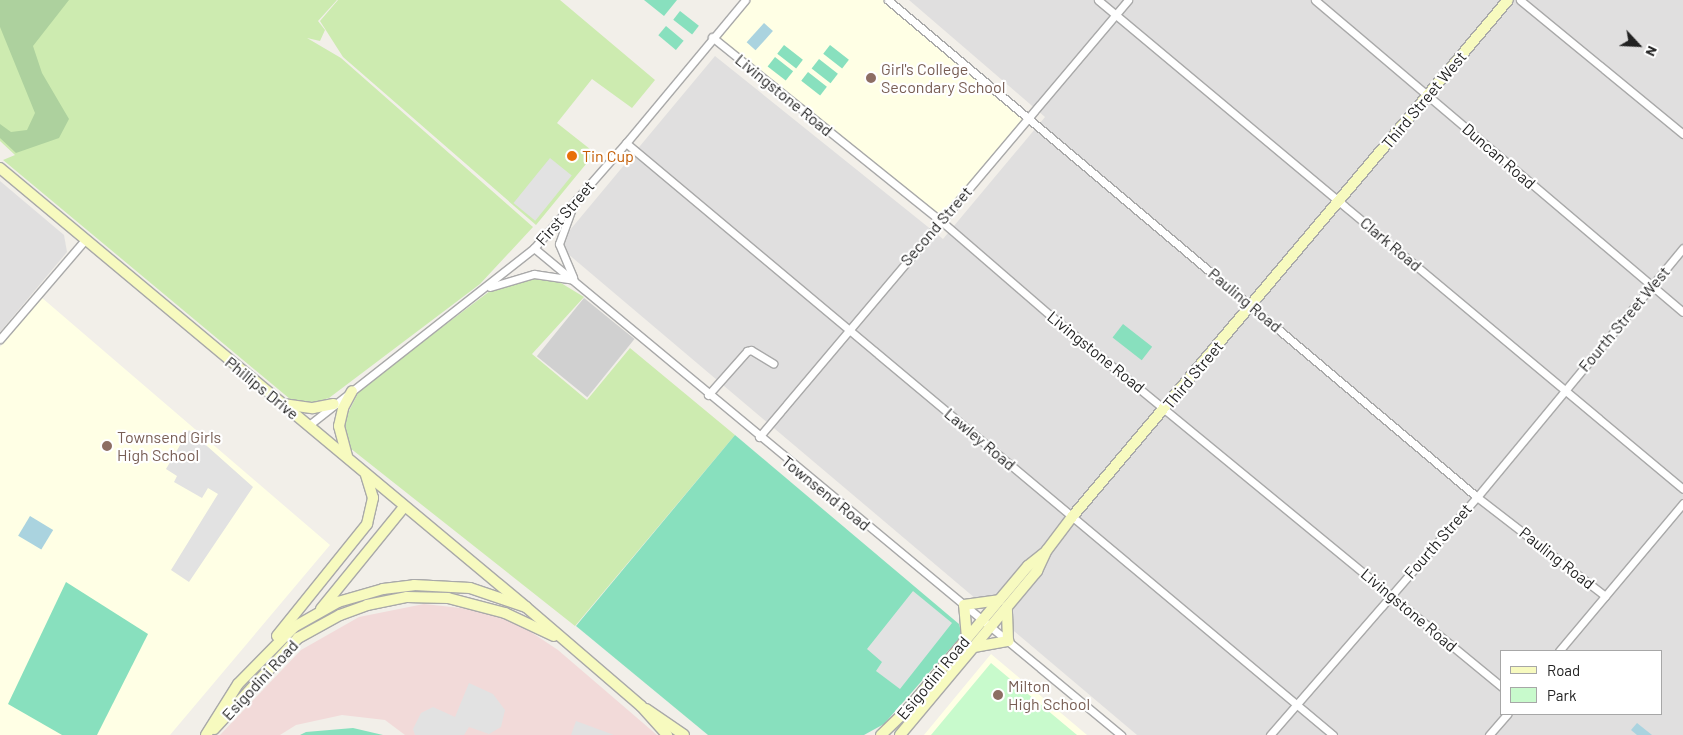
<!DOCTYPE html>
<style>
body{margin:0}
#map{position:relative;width:1683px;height:735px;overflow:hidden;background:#f2efe9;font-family:Barlow,sans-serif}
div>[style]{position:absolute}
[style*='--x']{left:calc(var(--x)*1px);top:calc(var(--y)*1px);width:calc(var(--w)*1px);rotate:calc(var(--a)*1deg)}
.residential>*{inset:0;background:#e0dfdf}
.commercial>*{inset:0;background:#f2dad9}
.education>*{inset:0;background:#ffffe5}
.religious>*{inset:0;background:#d0d0d0;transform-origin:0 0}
.grass>*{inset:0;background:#cdebb0}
.forest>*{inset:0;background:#add19e}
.park>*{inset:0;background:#c8facc}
.pitch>*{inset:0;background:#88e0be;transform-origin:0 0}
.parking>*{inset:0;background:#e2e2e2;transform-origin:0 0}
.water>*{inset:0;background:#aad3df;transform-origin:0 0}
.roads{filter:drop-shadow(1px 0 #a9a9a9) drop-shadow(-1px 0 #a9a9a9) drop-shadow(0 1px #a9a9a9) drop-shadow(0 -1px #a9a9a9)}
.street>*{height:7px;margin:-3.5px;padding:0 3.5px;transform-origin:3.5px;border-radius:3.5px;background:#fff}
.secondary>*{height:10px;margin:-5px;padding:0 5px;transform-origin:5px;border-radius:5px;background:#f7fabf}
.dots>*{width:14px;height:14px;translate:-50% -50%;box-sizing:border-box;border:2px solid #fff;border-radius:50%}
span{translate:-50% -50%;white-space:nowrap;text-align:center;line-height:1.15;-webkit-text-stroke:4.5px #fff;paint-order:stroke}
.education-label{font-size:16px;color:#785e54}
.left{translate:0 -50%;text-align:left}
.street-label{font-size:16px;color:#222}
.food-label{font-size:16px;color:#c56008}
.legend{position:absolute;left:1500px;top:650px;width:162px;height:65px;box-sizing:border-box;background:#fff;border:1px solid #a7a7a7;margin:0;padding:6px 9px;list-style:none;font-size:15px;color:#222}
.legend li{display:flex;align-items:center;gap:10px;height:25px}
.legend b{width:25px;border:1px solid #a7a7a7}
.north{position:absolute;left:1613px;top:20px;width:50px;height:50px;-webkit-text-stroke:4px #fff;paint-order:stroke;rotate:115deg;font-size:14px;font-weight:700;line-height:20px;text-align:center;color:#222}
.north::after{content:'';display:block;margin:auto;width:18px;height:22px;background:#222;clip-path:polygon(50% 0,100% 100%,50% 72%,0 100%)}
</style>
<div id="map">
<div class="residential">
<i style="clip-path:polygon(evenodd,909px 0,1683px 0,1683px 735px,1137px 735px,561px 248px,560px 242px,715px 56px,943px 239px,1045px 117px,909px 0,1502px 651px,1662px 651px,1662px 714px,1502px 714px,1502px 651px)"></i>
<i style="clip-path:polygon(0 181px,64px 235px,67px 252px,0 332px)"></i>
</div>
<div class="commercial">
<i style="clip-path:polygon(424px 604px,489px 611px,522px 626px,558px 650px,657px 735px,405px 735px,385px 720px,342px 715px,296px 725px,280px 735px,220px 735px,301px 650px,359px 617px)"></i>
</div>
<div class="education">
<i style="clip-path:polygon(749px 0,883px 0,1023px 118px,941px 216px,716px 37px)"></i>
<i style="clip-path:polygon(41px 297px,330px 545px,170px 735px,0 735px,0 347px)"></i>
<i style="clip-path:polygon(991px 654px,1087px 735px,924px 735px)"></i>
</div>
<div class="religious">
<i style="left:584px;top:298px;width:65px;height:75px;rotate:39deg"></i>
</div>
<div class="grass">
<i style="clip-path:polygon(0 0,337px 0,318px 21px,325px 30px,320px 41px,307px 38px,341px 58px,533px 227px,480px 284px,329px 398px,312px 403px,290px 399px,3px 160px,15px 155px,0 141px)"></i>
<i style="clip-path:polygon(338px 0,560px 0,655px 80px,632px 108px,592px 79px,557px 123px,595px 153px,536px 225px,343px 57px,320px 21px)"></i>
<i style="clip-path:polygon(533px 275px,561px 283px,584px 297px,532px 354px,587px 400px,630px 348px,735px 435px,575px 626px,350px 448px,344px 421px,360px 389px,490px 291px)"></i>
</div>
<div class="forest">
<i style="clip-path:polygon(0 0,69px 0,33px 46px,42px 73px,69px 119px,59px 138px,16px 153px,0 138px,0 124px,11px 132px,27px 130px,35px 113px,0 27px)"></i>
</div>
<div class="park">
<i style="clip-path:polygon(991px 663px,1077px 735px,931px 735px)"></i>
</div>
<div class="pitch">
<i style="clip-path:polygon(644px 0,677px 0,664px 16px)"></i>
<i style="left:680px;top:11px;width:24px;height:11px;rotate:38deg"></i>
<i style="left:666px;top:26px;width:23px;height:12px;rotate:40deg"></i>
<i style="left:784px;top:45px;width:24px;height:11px;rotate:38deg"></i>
<i style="left:830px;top:45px;width:24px;height:11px;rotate:38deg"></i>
<i style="left:775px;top:57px;width:23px;height:12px;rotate:38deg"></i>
<i style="left:819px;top:59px;width:24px;height:12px;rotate:38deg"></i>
<i style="left:808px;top:72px;width:24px;height:11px;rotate:38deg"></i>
<i style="left:1123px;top:324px;width:37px;height:17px;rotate:38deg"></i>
<i style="clip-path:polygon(735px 435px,959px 624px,962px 635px,884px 724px,864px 735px,708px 735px,576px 626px)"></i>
<i style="clip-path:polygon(66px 582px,148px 634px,97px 735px,62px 735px,8px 704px)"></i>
<i style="clip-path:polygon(353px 728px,383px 735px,300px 735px,306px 732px)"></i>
</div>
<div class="parking">
<i style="left:550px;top:158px;width:28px;height:58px;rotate:39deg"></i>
<i style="clip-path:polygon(189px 430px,253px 487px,189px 582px,171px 570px,218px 494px,208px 488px,202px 498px,174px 482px,177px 476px,166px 469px)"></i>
<i style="clip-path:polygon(913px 591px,952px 623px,900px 689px,876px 671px,882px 662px,867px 649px)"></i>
<i style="clip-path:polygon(469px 683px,493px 694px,505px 710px,501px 727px,489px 734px,469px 727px,464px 735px,415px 735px,413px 729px,421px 713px,433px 707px,455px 717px)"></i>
<i style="clip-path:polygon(576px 721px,614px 735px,571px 735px)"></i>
</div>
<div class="water">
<i style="left:764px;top:23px;width:12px;height:26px;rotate:42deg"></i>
<i style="left:30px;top:516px;width:27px;height:23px;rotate:31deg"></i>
<i style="clip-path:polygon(1637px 723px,1652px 735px,1637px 735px,1631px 730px)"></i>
</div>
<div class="roads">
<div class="street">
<i style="--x:888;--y:0;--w:771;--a:40.16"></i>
<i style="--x:1477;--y:497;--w:162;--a:37.7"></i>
<i style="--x:1098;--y:0;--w:762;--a:39.89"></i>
<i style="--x:1315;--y:0;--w:482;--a:40.3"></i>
<i style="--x:1520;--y:0;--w:211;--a:39.4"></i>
<i style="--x:712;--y:37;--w:294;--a:38.8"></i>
<i style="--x:941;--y:221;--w:145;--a:40.8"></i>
<i style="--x:1051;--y:316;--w:584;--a:39.44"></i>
<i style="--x:626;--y:143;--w:922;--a:39.94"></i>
<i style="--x:572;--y:208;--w:38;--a:110"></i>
<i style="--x:559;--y:244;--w:36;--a:67"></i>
<i style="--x:534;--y:248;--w:763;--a:39.68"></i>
<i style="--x:490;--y:287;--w:46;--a:-16.5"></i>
<i style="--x:534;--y:274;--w:40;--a:8.5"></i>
<i style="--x:0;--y:339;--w:130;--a:-49.4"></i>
<i style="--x:708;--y:395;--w:59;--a:-48.4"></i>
<i style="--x:747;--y:351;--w:4;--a:-14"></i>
<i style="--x:751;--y:350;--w:26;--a:31"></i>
<i style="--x:309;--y:425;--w:286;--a:-38.2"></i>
<i style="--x:534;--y:248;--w:140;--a:-48.8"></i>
<i style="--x:626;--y:143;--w:186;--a:-50.2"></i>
<i style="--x:759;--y:437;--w:572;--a:-49.82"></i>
<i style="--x:1559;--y:651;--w:193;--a:-50"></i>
<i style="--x:1270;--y:735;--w:315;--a:-49"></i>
<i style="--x:1477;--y:497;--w:323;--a:-50.4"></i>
<i style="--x:1489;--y:735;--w:28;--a:-49"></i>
</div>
<div class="secondary">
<i style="--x:0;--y:168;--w:685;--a:39.85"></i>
<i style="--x:283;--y:404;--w:30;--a:8"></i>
<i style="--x:313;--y:408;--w:21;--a:-11"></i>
<i style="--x:347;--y:456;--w:31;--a:-105"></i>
<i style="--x:339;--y:426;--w:18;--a:-77"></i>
<i style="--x:343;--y:408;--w:19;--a:-62"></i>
<i style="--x:321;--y:609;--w:132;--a:-50.9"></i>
<i style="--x:277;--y:636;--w:144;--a:-51.2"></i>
<i style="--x:367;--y:524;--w:27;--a:-77"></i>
<i style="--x:373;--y:498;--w:24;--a:-107"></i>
<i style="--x:967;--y:638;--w:33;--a:-95"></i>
<i style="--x:964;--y:605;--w:35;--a:-8"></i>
<i style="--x:974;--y:647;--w:35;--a:-10"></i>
<i style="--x:1008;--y:641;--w:34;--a:-92"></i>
<i style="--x:646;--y:709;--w:46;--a:34.4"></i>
<i style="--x:214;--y:729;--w:124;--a:-47.3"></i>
<i style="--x:298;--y:638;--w:48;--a:-28.7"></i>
<i style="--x:340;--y:615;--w:29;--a:-20"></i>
<i style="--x:367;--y:605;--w:41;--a:-11.3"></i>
<i style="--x:407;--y:597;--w:41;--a:1.4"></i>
<i style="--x:448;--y:598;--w:59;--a:14.7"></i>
<i style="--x:505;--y:613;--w:54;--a:25.1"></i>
<i style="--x:206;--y:735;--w:60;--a:-57.9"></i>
<i style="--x:238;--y:684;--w:80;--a:-45.5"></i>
<i style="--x:294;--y:627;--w:51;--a:-29.6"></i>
<i style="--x:338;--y:602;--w:47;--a:-16.1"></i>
<i style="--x:383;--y:589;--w:31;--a:-7"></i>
<i style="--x:414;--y:585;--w:56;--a:3.1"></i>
<i style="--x:470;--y:588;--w:59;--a:18.7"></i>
<i style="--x:526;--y:607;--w:152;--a:40.7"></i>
<i style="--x:641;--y:706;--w:39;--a:48"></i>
<i style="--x:881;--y:735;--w:36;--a:-44"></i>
<i style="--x:907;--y:710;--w:188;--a:-50"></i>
<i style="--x:1028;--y:566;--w:21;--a:-39"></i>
<i style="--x:900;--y:735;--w:214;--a:-50.1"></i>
<i style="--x:1037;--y:571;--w:23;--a:-65"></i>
<i style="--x:1047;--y:550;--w:41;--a:-52.9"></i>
<i style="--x:1072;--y:517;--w:676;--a:-49.86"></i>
</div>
</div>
<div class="dots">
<i style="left:871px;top:78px;background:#8d6e63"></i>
<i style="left:572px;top:156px;background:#e8710a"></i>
<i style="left:107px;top:446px;background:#8d6e63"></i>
<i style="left:998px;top:695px;background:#8d6e63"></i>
</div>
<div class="education-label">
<span class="left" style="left:881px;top:78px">Girl's College<br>Secondary School</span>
<span class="left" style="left:117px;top:446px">Townsend Girls<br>High School</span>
<span class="left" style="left:1008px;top:695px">Milton<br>High School</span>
</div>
<div class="street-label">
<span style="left:784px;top:95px;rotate:39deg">Livingstone Road</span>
<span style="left:1424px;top:100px;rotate:-50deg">Third Street West</span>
<span style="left:1499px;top:156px;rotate:41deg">Duncan Road</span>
<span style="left:565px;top:213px;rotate:-49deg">First Street</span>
<span style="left:936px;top:226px;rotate:-49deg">Second Street</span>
<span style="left:1391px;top:244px;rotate:40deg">Clark Road</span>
<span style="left:1245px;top:300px;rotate:40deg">Pauling Road</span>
<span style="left:1624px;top:319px;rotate:-50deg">Fourth Street West</span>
<span style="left:1096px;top:352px;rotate:39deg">Livingstone Road</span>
<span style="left:1193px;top:375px;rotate:-50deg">Third Street</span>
<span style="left:262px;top:388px;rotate:39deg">Phillips Drive</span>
<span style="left:980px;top:439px;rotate:40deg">Lawley Road</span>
<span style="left:826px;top:493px;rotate:39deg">Townsend Road</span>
<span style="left:1438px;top:541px;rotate:-49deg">Fourth Street</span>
<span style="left:1557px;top:558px;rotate:38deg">Pauling Road</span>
<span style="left:1409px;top:610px;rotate:40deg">Livingstone Road</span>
<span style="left:933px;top:678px;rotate:-50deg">Esigodini Road</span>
<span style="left:260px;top:680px;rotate:-47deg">Esigodini Road</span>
</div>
<div class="food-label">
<span class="left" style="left:582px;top:156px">Tin Cup</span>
</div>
<ul class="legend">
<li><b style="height:6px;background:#f7fabf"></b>Road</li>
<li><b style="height:14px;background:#c8facc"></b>Park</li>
</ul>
<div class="north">N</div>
</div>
